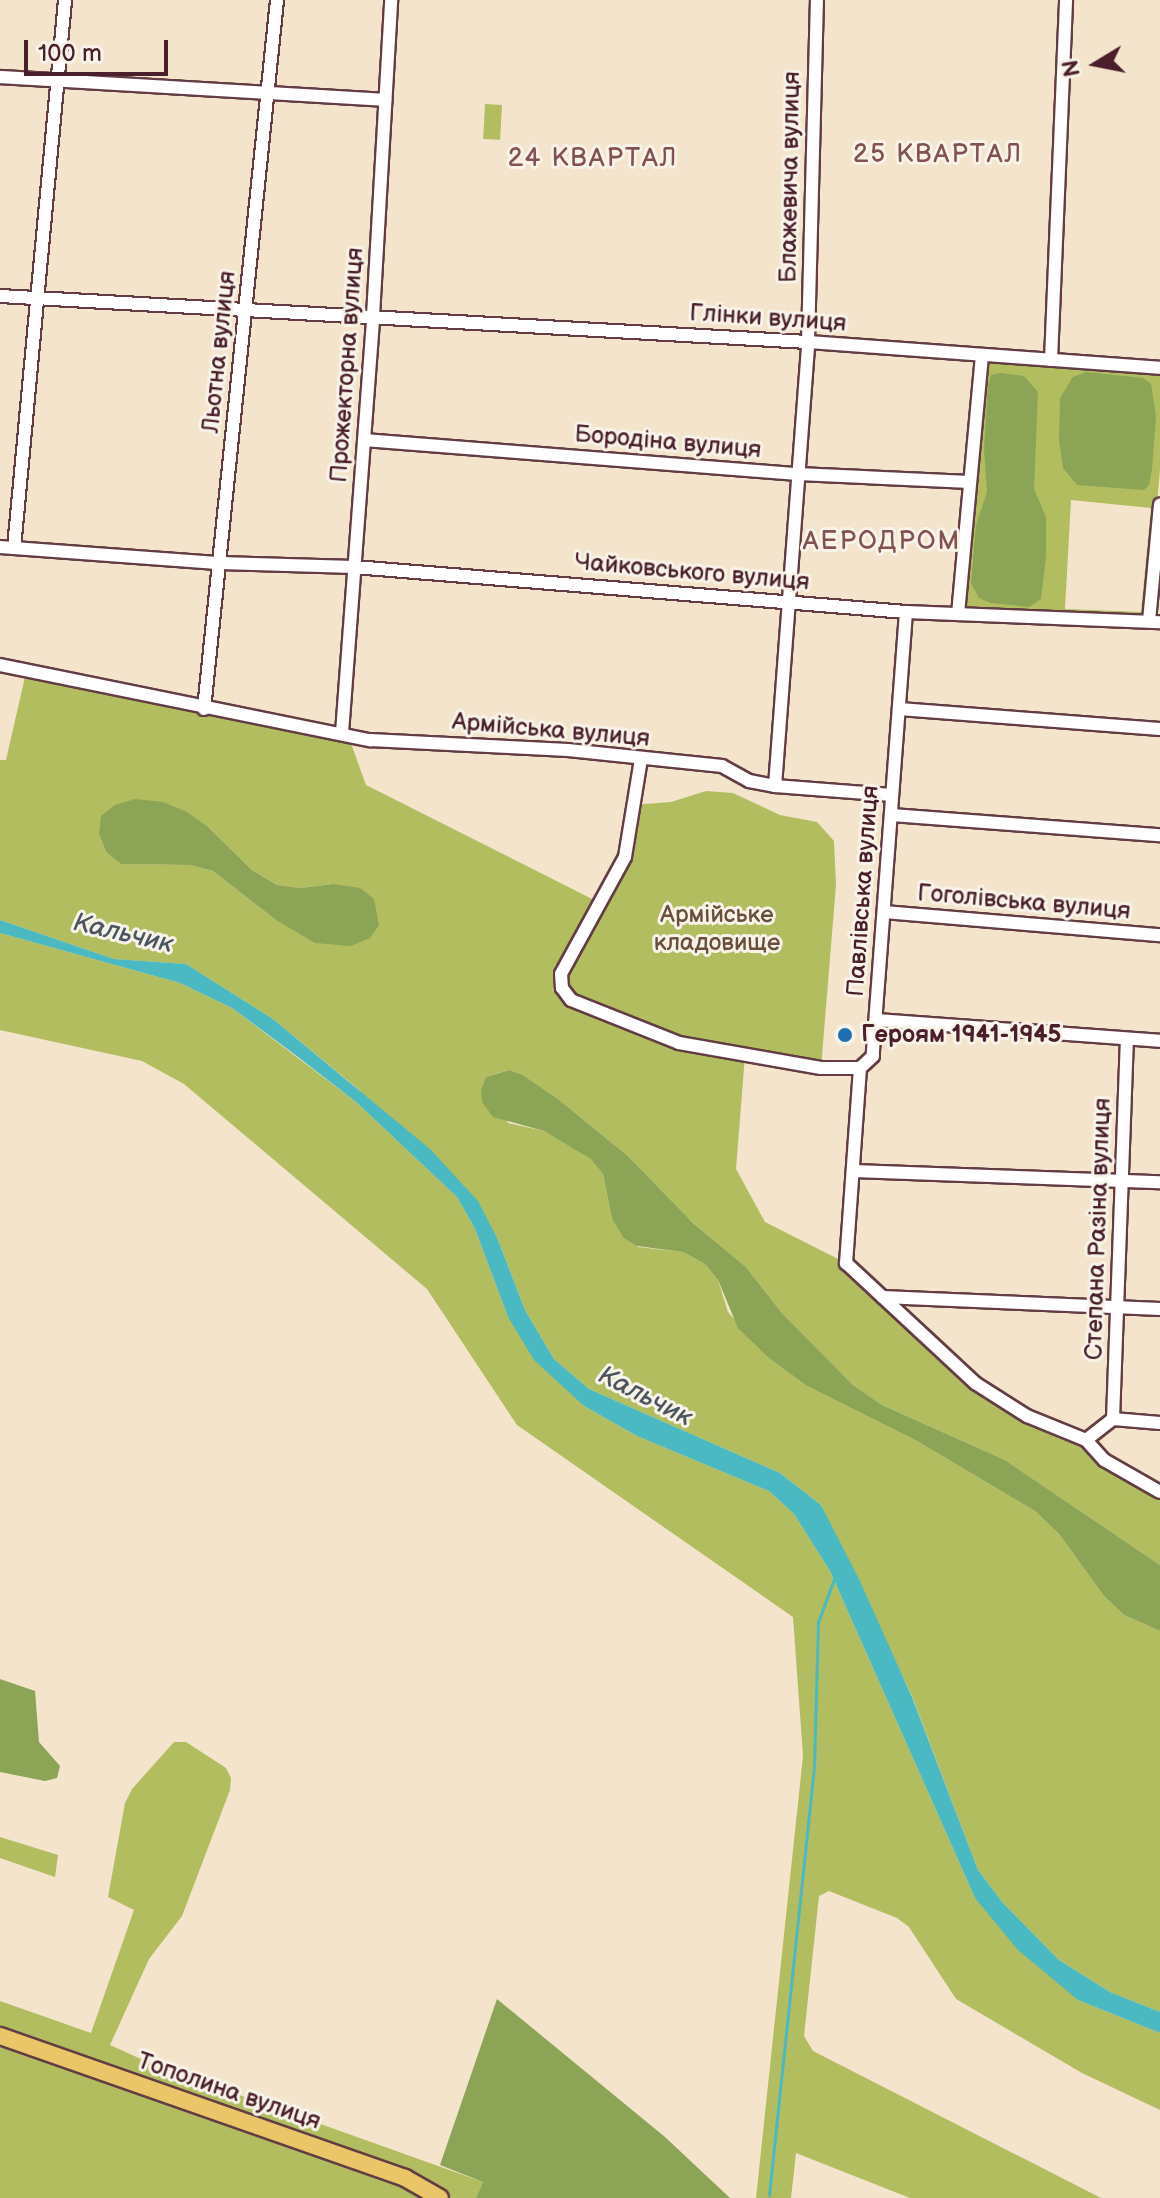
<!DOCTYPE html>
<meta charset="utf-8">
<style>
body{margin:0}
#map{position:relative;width:1160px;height:2198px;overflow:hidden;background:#f3e4cb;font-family:"Balsamiq Sans",sans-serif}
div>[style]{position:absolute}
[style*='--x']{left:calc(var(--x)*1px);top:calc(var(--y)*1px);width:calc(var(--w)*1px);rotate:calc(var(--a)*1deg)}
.green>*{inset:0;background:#b1bd5f;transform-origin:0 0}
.forest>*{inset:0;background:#8ca456}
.water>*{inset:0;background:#4bb9c2}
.stream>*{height:3px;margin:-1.5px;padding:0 1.5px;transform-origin:1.5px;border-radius:1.5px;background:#4bb9c2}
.roads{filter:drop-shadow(2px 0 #633d43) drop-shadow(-2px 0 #633d43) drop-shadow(0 2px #633d43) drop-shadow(0 -2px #633d43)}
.minor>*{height:12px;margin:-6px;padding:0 6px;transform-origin:6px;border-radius:6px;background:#fff}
.major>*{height:16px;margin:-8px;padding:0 8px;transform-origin:8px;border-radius:8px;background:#eac669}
.dots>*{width:22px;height:22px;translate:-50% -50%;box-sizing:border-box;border:4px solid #f7f3e8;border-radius:50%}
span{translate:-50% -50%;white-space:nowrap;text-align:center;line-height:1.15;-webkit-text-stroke:6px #f7f3e8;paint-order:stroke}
.street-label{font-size:24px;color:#4a1f2b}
.park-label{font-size:24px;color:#694e3b}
.poi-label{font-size:24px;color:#4a1f2b;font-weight:700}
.left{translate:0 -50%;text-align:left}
.neighbourhood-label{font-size:26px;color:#835151;letter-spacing:2px}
.water-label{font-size:26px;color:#4a5560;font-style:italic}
.north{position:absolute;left:1056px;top:24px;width:80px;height:80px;-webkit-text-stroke:6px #f7f3e8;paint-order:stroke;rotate:260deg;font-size:22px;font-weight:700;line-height:32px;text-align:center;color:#4a1f2b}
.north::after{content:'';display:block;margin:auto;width:28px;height:36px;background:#4a1f2b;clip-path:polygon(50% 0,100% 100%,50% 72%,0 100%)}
.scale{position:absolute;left:24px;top:40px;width:144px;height:36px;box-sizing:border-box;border:4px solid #4a1f2b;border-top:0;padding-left:10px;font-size:24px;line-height:28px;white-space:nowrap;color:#4a1f2b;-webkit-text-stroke:6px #f7f3e8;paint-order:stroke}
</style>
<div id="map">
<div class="green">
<i style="left:485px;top:104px;width:17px;height:35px;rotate:3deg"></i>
<i style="clip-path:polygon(evenodd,985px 358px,1160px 371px,1160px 470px,1147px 618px,961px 611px,985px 358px,1071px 500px,1151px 508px,1141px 612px,1065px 609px,1071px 500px)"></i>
<i style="clip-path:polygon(evenodd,27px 668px,348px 735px,366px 785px,598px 902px,625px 857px,632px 805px,671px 802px,706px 791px,733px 793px,780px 815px,817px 822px,834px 841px,836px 885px,821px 1068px,745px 1055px,736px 1169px,765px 1222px,846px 1263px,975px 1383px,1027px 1416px,1086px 1440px,1104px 1460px,1160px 1492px,1160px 1565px,1005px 1460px,882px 1405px,853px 1385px,781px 1312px,746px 1267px,694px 1224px,628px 1156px,558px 1099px,523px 1075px,508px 1070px,486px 1077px,481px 1089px,508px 1123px,544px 1131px,591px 1158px,603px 1174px,612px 1219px,638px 1247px,683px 1252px,705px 1264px,718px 1280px,728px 1312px,770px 1359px,807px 1386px,917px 1441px,1035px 1511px,1059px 1534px,1104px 1596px,1124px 1615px,1160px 1631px,1160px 2012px,1110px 1992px,1059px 1960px,1003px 1903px,978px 1870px,912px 1696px,821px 1505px,780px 1473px,589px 1389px,554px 1359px,525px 1310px,498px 1240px,357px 1088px,273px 1019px,186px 964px,114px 959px,0 920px,0 760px,6px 760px,27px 668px,208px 827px,252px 870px,277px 885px,300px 888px,333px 884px,276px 920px,213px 871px,190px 865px,121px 864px,106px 852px,99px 834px,208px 827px)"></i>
<i style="clip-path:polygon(0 933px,180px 983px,232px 1008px,356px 1102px,457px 1197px,475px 1229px,508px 1317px,584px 1406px,637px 1436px,769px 1491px,794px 1514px,830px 1571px,975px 1898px,1078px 2000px,1160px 2033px,1160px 2110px,1082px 2073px,956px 1999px,909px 1927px,897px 1918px,829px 1891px,819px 1896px,804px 2036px,813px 2051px,1101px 2198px,910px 2198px,796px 2153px,791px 2198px,756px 2198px,803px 1756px,793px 1617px,517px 1425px,427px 1289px,184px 1084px,142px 1061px,0 1030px)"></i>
<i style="clip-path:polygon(174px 1742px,186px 1742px,226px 1768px,231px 1778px,230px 1790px,182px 1916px,149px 1959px,110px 2045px,152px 2064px,483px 2182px,476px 2198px,0 2198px,0 2001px,91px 2033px,134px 1910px,108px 1897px,125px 1803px,132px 1789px)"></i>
<i style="clip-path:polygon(0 1837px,58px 1855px,55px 1877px,0 1858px)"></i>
</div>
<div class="forest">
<i style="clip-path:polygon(1086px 372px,1143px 378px,1151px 384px,1156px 416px,1152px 469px,1149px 485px,1144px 490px,1077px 485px,1063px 468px,1059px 440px,1060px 398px,1073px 377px)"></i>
<i style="clip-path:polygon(1001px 373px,1024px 376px,1038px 392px,1034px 489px,1046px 517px,1046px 557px,1041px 599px,1029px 607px,991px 603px,979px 598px,971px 583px,976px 525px,987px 492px,984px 449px,988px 384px,991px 375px)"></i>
<i style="clip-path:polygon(135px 799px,163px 802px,187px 812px,208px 827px,252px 870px,277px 885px,300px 888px,333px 884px,360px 888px,374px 899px,379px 925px,370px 938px,351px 946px,315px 943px,276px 920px,213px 871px,190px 865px,121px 864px,106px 852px,99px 834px,101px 816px,115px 805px)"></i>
<i style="clip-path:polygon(509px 1070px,523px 1075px,558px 1099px,628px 1156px,694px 1224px,746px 1267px,781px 1312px,853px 1385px,882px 1405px,1005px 1460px,1160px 1565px,1160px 1631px,1124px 1615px,1104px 1596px,1059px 1534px,1035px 1511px,917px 1441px,807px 1386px,770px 1359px,738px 1328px,718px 1280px,705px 1264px,683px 1252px,637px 1246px,624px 1238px,612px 1219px,603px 1174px,591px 1159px,544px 1131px,493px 1117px,482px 1102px,481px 1089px,486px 1077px)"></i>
<i style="clip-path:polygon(0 1679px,35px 1691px,39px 1742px,60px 1766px,57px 1778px,45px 1781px,0 1772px)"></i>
<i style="clip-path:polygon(497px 1999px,665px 2137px,730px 2198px,476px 2198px,483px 2182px,440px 2165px)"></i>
</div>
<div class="water">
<i style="clip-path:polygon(0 920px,114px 959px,186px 964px,273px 1019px,430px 1149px,478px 1201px,498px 1240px,525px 1310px,554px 1359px,589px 1389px,780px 1473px,821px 1505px,859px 1579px,912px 1697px,978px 1870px,1003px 1903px,1059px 1960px,1110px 1992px,1160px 2012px,1160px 2033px,1078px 2000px,1018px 1950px,975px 1898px,830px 1571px,794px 1514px,769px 1491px,637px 1436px,584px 1406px,534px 1360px,508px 1317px,475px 1229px,457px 1197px,356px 1102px,298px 1057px,232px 1008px,180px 983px,0 933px)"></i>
</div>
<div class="stream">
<i style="--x:769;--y:2195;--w:431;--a:-84"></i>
<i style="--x:814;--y:1766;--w:144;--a:-88.4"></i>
<i style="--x:818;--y:1622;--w:49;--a:-69.7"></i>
</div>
<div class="roads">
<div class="minor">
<i style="--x:0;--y:77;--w:386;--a:3.4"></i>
<i style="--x:0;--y:296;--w:809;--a:3.26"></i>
<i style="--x:808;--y:342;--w:353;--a:4.2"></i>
<i style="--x:1051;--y:360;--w:360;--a:-87.6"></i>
<i style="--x:364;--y:440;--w:435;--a:4.5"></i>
<i style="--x:798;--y:474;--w:172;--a:2.7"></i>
<i style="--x:0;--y:547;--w:221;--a:4.2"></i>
<i style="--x:220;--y:563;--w:134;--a:1.7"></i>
<i style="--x:354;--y:567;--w:554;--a:4.66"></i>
<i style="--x:906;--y:612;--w:254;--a:2.3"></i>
<i style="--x:14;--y:548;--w:550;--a:-84.68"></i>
<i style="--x:906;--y:612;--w:445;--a:94.3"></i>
<i style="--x:873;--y:1056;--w:18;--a:137"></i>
<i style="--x:860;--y:1068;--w:196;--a:94.1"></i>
<i style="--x:846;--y:1263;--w:176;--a:42.9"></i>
<i style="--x:975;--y:1383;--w:62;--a:32.4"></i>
<i style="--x:1027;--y:1416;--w:64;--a:22.1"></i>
<i style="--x:1086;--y:1440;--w:27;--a:48"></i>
<i style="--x:1104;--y:1460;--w:64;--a:29.7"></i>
<i style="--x:958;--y:614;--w:260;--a:-84.7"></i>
<i style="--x:1149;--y:621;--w:117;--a:-84.6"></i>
<i style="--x:0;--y:665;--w:378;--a:11.5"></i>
<i style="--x:370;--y:740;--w:198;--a:2.9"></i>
<i style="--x:568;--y:750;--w:155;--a:5.9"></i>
<i style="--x:722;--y:766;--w:31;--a:29"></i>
<i style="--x:749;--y:781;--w:26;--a:11"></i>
<i style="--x:775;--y:786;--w:117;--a:4.4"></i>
<i style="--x:204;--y:709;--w:713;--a:-84.12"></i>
<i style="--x:899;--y:709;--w:262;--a:4.4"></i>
<i style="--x:342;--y:733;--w:418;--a:-85.7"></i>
<i style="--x:373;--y:316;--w:317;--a:-86.7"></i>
<i style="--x:641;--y:759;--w:99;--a:99.3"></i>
<i style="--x:625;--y:857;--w:133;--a:118.7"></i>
<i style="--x:561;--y:974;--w:14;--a:86"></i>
<i style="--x:562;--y:988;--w:15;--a:53"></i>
<i style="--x:571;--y:1000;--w:116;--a:21.7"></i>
<i style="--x:679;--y:1043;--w:144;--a:10"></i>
<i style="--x:821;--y:1068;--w:39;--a:0"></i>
<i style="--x:775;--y:786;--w:445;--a:-85.7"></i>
<i style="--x:808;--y:342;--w:342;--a:-88.5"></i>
<i style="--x:891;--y:815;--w:270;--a:4.3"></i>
<i style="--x:884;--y:912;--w:277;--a:4.8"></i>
<i style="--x:876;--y:1020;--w:285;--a:4.2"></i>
<i style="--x:853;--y:1171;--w:307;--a:2.1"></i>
<i style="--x:883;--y:1297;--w:277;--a:2.5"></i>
<i style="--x:1113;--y:1419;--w:380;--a:-87.9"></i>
<i style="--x:1113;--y:1419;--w:47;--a:4.9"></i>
<i style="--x:1086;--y:1440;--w:34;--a:-38"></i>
</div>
<div class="major">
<i style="--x:0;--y:2036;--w:429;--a:19.3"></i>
<i style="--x:405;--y:2178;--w:40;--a:29.7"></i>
</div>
</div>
<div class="dots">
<i style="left:845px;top:1035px;background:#1f6fb2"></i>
</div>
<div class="street-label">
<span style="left:790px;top:177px;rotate:-89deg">Блажевича вулиця</span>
<span style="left:768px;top:318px;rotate:4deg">Глінки вулиця</span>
<span style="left:219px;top:352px;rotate:-84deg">Льотна вулиця</span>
<span style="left:347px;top:365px;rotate:-86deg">Прожекторна вулиця</span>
<span style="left:668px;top:442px;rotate:5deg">Бородіна вулиця</span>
<span style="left:692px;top:572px;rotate:5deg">Чайковського вулиця</span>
<span style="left:551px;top:730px;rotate:5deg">Армійська вулиця</span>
<span style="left:863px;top:891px;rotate:-86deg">Павлівська вулиця</span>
<span style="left:1024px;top:902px;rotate:5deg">Гоголівська вулиця</span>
<span style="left:1098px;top:1229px;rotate:-88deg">Степана Разіна вулиця</span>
<span style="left:229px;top:2091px;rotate:19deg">Тополина вулиця</span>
</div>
<div class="park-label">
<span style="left:717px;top:929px">Армійське<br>кладовище</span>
</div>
<div class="poi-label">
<span class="left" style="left:861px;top:1035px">Героям 1941-1945</span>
</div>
<div class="neighbourhood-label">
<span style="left:938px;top:155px">25 КВАРТАЛ</span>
<span style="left:593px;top:159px">24 КВАРТАЛ</span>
<span style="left:882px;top:542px">АЕРОДРОМ</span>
</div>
<div class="water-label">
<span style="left:123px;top:934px;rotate:13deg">Кальчик</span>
<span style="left:645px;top:1397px;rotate:27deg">Кальчик</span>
</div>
<div class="north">N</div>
<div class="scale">100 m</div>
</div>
